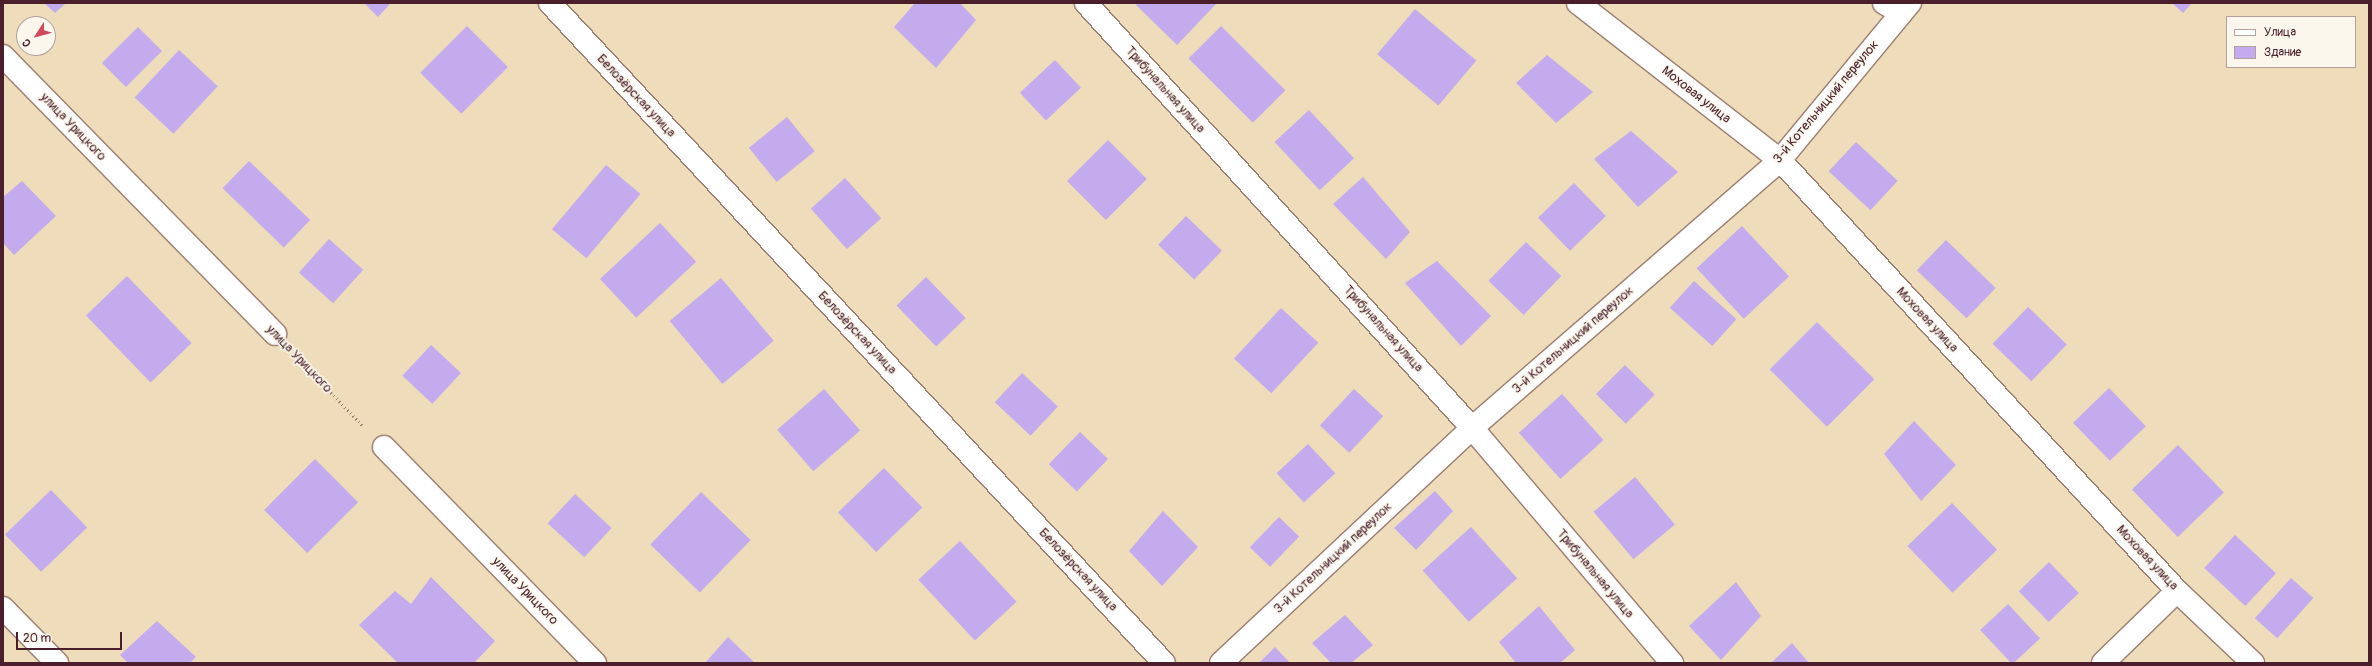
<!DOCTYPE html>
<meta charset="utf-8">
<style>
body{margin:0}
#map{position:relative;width:2372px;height:666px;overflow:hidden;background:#efdcba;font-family:Pangolin,sans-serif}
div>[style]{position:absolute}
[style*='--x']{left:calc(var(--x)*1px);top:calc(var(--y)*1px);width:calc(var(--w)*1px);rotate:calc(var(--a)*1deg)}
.building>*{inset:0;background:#c3abed;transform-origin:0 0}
.path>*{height:2.5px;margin-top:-1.25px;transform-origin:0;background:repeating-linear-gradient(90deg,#9c7e72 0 1px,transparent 0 4px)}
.roads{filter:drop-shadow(1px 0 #9c7e72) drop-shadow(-1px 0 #9c7e72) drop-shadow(0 1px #9c7e72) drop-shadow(0 -1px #9c7e72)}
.minor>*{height:22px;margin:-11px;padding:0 11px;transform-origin:11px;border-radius:11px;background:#fff}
span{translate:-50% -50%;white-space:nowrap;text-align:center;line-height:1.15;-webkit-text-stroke:3.5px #fbf7ec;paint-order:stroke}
.street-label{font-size:13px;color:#4a1f2b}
.frame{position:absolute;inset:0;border:4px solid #4a1f2b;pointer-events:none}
.legend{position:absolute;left:2226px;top:16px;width:130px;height:52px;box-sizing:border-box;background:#fbf7ec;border:1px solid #b4a19f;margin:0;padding:5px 7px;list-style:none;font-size:12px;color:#4a1f2b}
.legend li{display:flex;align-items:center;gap:8px;height:20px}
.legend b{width:20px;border:1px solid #b4a19f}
.north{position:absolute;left:16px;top:16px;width:40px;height:40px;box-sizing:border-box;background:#fbf7ec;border:1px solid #b4a19f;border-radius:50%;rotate:234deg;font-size:11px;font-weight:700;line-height:16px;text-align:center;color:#4a1f2b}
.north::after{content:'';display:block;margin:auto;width:14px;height:18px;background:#d1495b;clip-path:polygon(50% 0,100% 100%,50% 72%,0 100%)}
.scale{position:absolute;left:16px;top:632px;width:106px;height:18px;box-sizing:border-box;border:2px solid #4a1f2b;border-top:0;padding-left:5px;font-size:12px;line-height:14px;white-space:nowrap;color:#4a1f2b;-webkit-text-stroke:3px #fbf7ec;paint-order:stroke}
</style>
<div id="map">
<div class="building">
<i style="clip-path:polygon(44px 3px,66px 3px,55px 13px)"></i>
<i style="clip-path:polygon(364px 3px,391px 3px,378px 17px)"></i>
<i style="clip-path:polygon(915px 3px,960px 3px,976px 20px,936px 68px,894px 27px)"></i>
<i style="clip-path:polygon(1138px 3px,1217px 3px,1177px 45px,1136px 5px)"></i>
<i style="clip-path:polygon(2172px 3px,2192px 3px,2183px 13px)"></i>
<i style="left:1415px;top:9px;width:80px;height:59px;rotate:40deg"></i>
<i style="left:467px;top:26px;width:58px;height:66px;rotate:45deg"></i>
<i style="left:1221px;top:26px;width:91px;height:46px;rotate:45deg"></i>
<i style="left:138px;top:27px;width:34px;height:51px;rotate:45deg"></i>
<i style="left:179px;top:50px;width:53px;height:65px;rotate:43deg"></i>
<i style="clip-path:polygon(1547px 55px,1593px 92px,1556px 123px,1516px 83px)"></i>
<i style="left:1055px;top:60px;width:38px;height:48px;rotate:47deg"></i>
<i style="left:1309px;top:110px;width:66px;height:47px;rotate:47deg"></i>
<i style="left:787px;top:117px;width:44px;height:49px;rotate:51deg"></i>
<i style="clip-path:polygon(1631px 131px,1678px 172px,1638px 207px,1594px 159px)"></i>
<i style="left:1108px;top:140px;width:55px;height:58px;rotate:45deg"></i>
<i style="left:1856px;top:142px;width:57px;height:40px;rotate:43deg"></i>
<i style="left:249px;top:161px;width:85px;height:38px;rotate:44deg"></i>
<i style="left:606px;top:165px;width:45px;height:84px;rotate:40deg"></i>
<i style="clip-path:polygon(1363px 177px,1410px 232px,1386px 259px,1333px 204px)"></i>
<i style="left:845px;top:178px;width:54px;height:46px;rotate:48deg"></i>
<i style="clip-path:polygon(22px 181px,56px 216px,14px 255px,3px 243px,3px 197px)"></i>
<i style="left:1574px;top:183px;width:46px;height:50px;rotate:46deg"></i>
<i style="left:1186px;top:216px;width:50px;height:40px;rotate:44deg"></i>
<i style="left:660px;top:223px;width:53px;height:82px;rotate:47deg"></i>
<i style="left:1742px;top:226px;width:69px;height:62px;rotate:47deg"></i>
<i style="left:329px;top:239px;width:46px;height:45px;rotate:42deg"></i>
<i style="left:1946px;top:240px;width:69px;height:42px;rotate:44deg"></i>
<i style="left:1526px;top:242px;width:49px;height:54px;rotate:44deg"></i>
<i style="clip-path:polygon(1437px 261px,1491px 316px,1461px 346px,1405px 283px)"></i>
<i style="left:127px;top:276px;width:93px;height:57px;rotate:46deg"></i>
<i style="left:926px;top:277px;width:57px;height:41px;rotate:46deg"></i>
<i style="left:721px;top:278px;width:82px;height:67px;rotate:50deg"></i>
<i style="left:1694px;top:281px;width:57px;height:36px;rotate:42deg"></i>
<i style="left:2028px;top:307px;width:54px;height:51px;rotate:44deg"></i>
<i style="left:1281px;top:308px;width:51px;height:69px;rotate:43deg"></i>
<i style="left:1817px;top:322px;width:81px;height:67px;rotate:45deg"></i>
<i style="left:431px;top:345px;width:41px;height:42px;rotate:43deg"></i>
<i style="left:1625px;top:365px;width:42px;height:41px;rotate:45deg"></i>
<i style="left:1022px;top:373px;width:49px;height:40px;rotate:43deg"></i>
<i style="left:2109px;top:388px;width:53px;height:50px;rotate:46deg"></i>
<i style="left:824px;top:389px;width:55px;height:62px;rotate:49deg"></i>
<i style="left:1354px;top:389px;width:40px;height:50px;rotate:43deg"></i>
<i style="left:1562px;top:394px;width:62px;height:58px;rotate:48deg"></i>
<i style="clip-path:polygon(1914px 421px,1956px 465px,1921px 501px,1884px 454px)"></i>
<i style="left:1080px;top:432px;width:39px;height:45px;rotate:44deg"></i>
<i style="left:1308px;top:444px;width:40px;height:43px;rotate:47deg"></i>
<i style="left:2178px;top:445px;width:66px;height:64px;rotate:46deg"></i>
<i style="left:315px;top:459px;width:61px;height:72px;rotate:45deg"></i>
<i style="left:884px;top:468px;width:55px;height:64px;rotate:46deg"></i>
<i style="left:1635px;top:477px;width:62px;height:54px;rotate:50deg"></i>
<i style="left:51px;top:490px;width:52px;height:64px;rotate:46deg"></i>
<i style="clip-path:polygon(1435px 491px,1453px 511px,1416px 550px,1394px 528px)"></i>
<i style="left:701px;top:492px;width:69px;height:73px;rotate:44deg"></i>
<i style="left:575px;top:494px;width:50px;height:40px;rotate:43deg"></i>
<i style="left:1952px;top:503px;width:65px;height:62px;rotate:46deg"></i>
<i style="clip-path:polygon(1163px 511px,1198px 547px,1162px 586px,1129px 551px)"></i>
<i style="left:1279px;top:517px;width:28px;height:42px;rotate:44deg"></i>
<i style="left:1471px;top:527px;width:69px;height:65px;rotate:48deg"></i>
<i style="left:2235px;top:535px;width:56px;height:45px;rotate:43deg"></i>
<i style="left:960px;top:541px;width:83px;height:57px;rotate:47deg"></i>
<i style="left:2049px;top:562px;width:43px;height:42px;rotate:46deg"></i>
<i style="clip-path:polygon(431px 577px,495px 641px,474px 663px,398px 663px,359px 625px,395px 591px,411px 604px)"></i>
<i style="left:2291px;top:578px;width:30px;height:54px;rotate:42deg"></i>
<i style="clip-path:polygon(1736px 582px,1761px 616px,1721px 660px,1689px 626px)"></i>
<i style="left:2008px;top:604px;width:47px;height:38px;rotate:47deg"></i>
<i style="clip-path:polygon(1539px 606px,1575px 650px,1560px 663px,1516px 663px,1499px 642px)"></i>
<i style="clip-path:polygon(1345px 615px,1373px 645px,1351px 663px,1331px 663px,1312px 643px)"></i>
<i style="clip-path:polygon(157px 621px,196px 657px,190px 663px,128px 663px,120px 655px)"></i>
<i style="clip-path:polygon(728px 637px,755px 663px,705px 663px)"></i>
<i style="clip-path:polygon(1792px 643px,1809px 663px,1771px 663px)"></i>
<i style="clip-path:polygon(1275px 647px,1290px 663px,1259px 663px)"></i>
</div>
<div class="path">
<i style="--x:295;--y:355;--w:98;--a:46.2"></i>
</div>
<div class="roads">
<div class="minor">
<i style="--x:550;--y:3;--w:901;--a:47.07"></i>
<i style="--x:1086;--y:3;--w:574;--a:47.75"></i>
<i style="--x:1472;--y:428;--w:309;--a:49.6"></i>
<i style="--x:1578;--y:3;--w:256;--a:37.9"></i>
<i style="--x:1780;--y:160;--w:586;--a:47.35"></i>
<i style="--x:2177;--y:591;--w:105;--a:43.5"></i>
<i style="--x:1884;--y:3;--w:20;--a:30"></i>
<i style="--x:3;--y:56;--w:389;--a:45.6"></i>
<i style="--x:384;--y:447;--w:302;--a:45.7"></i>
<i style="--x:3;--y:608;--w:77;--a:45.5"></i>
<i style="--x:1221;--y:663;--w:344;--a:-43.1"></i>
<i style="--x:1472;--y:428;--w:408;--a:-41"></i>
<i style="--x:1780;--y:160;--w:204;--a:-50.4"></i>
<i style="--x:2103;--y:663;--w:103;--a:-44.2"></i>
</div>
</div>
<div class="street-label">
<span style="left:1165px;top:90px;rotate:48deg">Трибунальная улица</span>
<span style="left:1696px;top:95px;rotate:38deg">Моховая улица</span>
<span style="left:636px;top:96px;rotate:47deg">Белозёрская улица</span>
<span style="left:1826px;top:102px;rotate:-50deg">3-й Котельницкий переулок</span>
<span style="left:73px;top:127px;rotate:46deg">улица Урицкого</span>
<span style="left:1927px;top:320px;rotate:47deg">Моховая улица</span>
<span style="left:1383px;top:329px;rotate:48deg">Трибунальная улица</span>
<span style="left:857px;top:333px;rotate:47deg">Белозёрская улица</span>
<span style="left:1573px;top:340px;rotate:-41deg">3-й Котельницкий переулок</span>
<span style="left:299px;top:359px;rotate:46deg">улица Урицкого</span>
<span style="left:1333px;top:558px;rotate:-43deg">3-й Котельницкий переулок</span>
<span style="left:2147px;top:558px;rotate:47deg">Моховая улица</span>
<span style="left:1078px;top:570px;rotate:47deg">Белозёрская улица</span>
<span style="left:1595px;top:574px;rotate:50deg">Трибунальная улица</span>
<span style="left:525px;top:591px;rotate:46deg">улица Урицкого</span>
</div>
<div class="frame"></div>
<ul class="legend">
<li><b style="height:5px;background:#fff"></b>Улица</li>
<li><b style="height:11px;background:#c3abed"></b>Здание</li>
</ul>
<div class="north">С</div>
<div class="scale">20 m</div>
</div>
